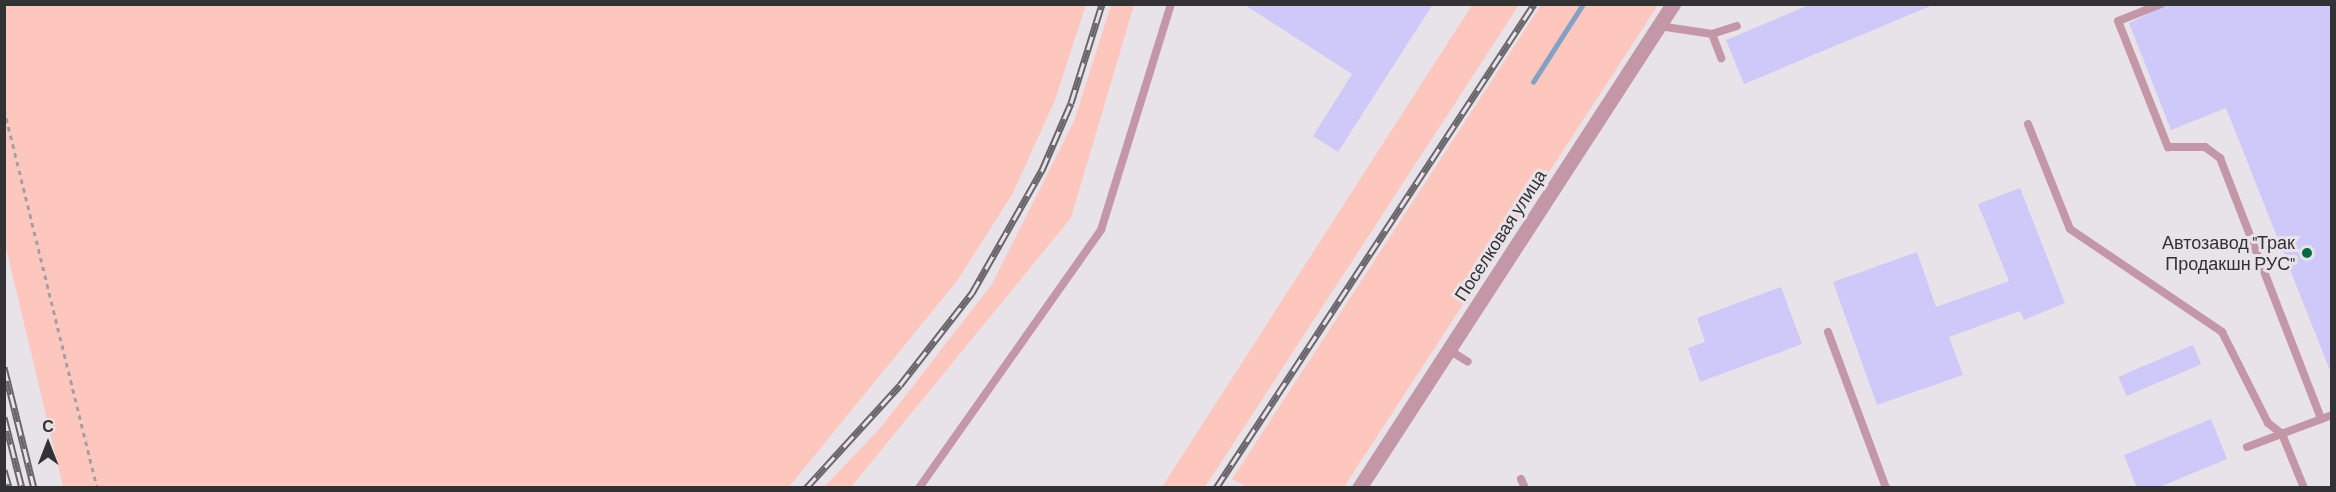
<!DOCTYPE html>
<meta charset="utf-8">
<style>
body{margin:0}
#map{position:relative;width:2336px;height:492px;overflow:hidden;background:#e8e3e8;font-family:Barlow,sans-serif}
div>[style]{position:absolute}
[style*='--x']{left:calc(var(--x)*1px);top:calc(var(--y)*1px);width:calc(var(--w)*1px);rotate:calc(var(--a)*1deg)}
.green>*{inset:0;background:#fec7be}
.stream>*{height:4.5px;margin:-2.25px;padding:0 2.25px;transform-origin:2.25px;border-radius:2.25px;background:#84a0c7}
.building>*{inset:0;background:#cfc9f9;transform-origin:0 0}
.path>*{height:3px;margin-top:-1.5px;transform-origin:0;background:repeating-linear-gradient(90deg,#a39fa3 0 4.5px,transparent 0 9px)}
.service>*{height:8px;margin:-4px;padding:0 4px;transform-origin:4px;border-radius:4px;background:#c497a7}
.minor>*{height:15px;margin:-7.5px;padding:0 7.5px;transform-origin:7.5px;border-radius:7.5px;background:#c497a7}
.rail>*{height:7px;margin-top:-3.5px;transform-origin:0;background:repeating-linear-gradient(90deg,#e8e3e8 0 14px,#696669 0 28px);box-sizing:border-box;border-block:2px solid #696669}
.dots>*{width:16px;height:16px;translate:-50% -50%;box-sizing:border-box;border:3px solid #e8e3e8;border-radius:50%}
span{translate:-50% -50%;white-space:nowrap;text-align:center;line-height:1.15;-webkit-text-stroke:6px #e8e3e8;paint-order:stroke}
.street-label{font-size:18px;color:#323133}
.poi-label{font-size:18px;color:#323133}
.right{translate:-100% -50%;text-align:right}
.frame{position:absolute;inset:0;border:6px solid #323133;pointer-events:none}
.north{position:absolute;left:18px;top:414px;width:60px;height:60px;-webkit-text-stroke:4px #e8e3e8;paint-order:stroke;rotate:0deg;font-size:16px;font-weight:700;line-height:24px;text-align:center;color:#323133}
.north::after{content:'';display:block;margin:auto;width:21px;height:27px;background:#323133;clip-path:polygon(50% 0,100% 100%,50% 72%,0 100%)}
</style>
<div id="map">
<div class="green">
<i style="clip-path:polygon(4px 5px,5px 4px,1086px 5px,1055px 100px,1012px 195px,957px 281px,788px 488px,63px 487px,5px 244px)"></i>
<i style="clip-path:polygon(1111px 5px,1134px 5px,1071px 218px,851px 487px,824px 487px,882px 426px,992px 284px,1074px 121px)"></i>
<i style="clip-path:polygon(1472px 5px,1519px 5px,1205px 487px,1162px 487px)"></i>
<i style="clip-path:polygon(1541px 5px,1658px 5px,1344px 487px,1247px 487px,1232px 479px)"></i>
</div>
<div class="stream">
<i style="--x:1533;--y:82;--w:93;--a:-57.3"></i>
</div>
<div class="building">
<i style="clip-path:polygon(1243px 4px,1433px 4px,1338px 152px,1313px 136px,1352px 74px)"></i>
<i style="clip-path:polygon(1811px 4px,1933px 4px,1933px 5px,1744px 84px,1726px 40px)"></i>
<i style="clip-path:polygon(2331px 4px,2331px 373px,2226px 108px,2171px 130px,2129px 23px,2169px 4px)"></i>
<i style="clip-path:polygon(2020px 188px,2065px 303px,2024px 320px,2020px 311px,1949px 337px,1963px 375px,1877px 405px,1833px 282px,1917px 252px,1936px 307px,2009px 281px,1978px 204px)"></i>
<i style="clip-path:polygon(1781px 287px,1802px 344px,1700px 382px,1688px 348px,1705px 342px,1697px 318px)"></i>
<i style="left:2193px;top:345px;width:21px;height:81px;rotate:67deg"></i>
<i style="clip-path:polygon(2211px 419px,2227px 459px,2157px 488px,2137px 488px,2124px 455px)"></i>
</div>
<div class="path">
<i style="--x:4;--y:109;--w:390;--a:76.2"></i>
</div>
<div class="service">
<i style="--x:2161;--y:4;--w:46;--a:158.4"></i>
<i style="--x:2118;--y:21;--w:136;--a:68.4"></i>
<i style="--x:2168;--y:147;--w:37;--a:0"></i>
<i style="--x:2205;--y:147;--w:19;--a:36"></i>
<i style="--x:2220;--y:158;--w:280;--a:68.8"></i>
<i style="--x:1659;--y:26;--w:54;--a:8.6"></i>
<i style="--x:1712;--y:34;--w:26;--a:-18"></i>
<i style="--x:1712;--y:34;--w:26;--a:69"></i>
<i style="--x:2028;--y:124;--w:113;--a:68.2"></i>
<i style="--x:2070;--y:229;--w:184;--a:34.1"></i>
<i style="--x:2222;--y:332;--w:102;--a:63.2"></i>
<i style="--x:2268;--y:423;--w:18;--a:38"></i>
<i style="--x:2282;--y:434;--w:58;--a:67.8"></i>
<i style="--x:1828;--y:332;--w:166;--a:69.6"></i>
<i style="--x:1449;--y:350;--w:22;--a:32"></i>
<i style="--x:2247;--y:447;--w:91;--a:-20.6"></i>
<i style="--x:1521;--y:479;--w:10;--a:66"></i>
<i style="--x:919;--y:488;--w:316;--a:-54.8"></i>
<i style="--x:1101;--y:230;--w:237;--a:-72.8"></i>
</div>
<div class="minor">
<i style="--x:1359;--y:488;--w:577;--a:-57.03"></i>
</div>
<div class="rail">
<i style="--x:4;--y:367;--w:125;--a:76.1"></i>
<i style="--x:4;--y:417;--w:73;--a:75.8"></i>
<i style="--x:4;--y:470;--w:19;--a:74"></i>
<i style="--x:806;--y:488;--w:139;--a:-47.6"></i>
<i style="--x:900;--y:385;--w:117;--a:-52"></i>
<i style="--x:972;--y:293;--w:142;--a:-60.4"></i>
<i style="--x:1042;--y:170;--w:73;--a:-66.6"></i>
<i style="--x:1071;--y:103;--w:104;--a:-72.6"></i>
<i style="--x:1216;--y:488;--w:579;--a:-56.69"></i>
</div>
<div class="dots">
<i style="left:2307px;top:253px;background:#036b41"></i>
</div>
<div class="street-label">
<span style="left:1500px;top:235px;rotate:-57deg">Поселковая улица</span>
</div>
<div class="poi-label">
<span class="right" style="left:2295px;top:253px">Автозавод "Трак<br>Продакшн РУС"</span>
</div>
<div class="frame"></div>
<div class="north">С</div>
</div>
